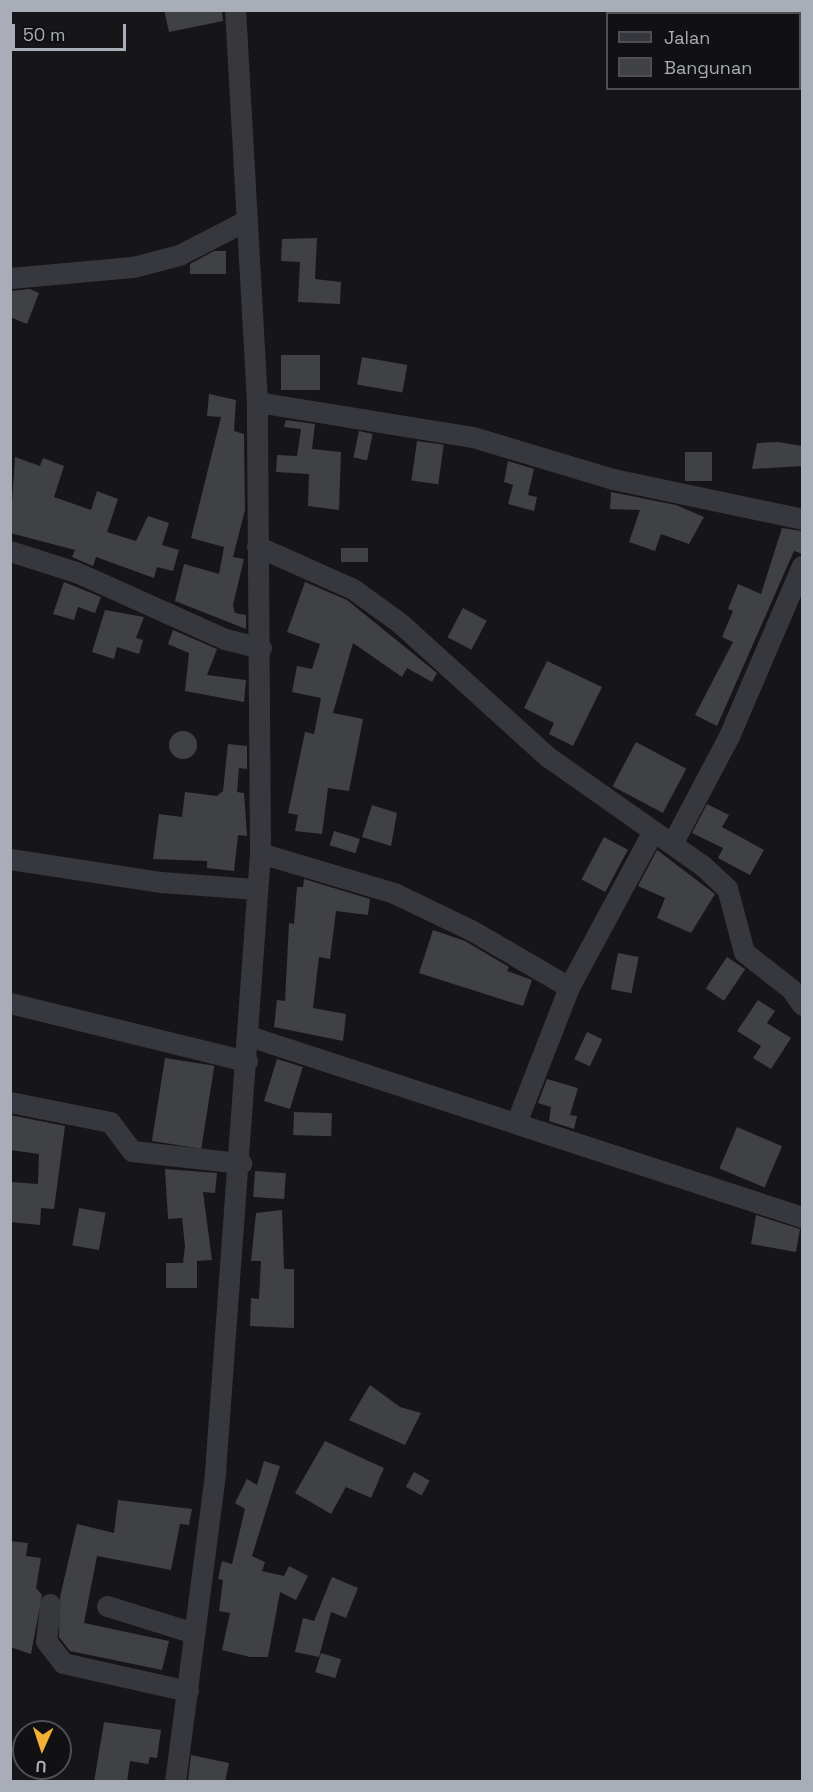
<!DOCTYPE html>
<style>
body{margin:0}
#map{position:relative;width:813px;height:1792px;overflow:hidden;background:#161618;font-family:"Space Grotesk",sans-serif}
div>[style]{position:absolute}
[style*='--x']{left:calc(var(--x)*1px);top:calc(var(--y)*1px);width:calc(var(--w)*1px);rotate:calc(var(--a)*1deg)}
.building>*{inset:0;background:#404145;transform-origin:0 0}
.round{border-radius:50%}
.minor>*{height:21px;margin:-10.5px;padding:0 10.5px;transform-origin:10.5px;border-radius:10.5px;background:#37383d}
span{translate:-50% -50%;white-space:nowrap;text-align:center;line-height:1.15;-webkit-text-stroke:6px #111113;paint-order:stroke}
.frame{position:absolute;inset:0;border:12px solid #a8adb8;pointer-events:none}
.legend{position:absolute;left:606px;top:12px;width:195px;height:78px;box-sizing:border-box;background:#111113;border:2px solid #4d4f55;margin:0;padding:8px 10px;list-style:none;font-size:18px;color:#a8adb8}
.legend li{display:flex;align-items:center;gap:12px;height:30px}
.legend b{width:30px;border:2px solid #4d4f55}
.north{position:absolute;left:12px;top:1720px;width:60px;height:60px;box-sizing:border-box;background:#111113;border:2px solid #4d4f55;border-radius:50%;rotate:183deg;font-size:16px;font-weight:700;line-height:24px;text-align:center;color:#a8adb8}
.north::after{content:'';display:block;margin:auto;width:21px;height:27px;background:#f2b134;clip-path:polygon(50% 0,100% 100%,50% 72%,0 100%)}
.scale{position:absolute;left:12px;top:24px;width:114px;height:27px;box-sizing:border-box;border:3px solid #a8adb8;border-top:0;padding-left:8px;font-size:18px;line-height:21px;white-space:nowrap;color:#a8adb8;-webkit-text-stroke:4px #111113;paint-order:stroke}
</style>
<div id="map">
<div class="building">
<i style="clip-path:polygon(164px 10px,222px 10px,223px 21px,169px 32px)"></i>
<i style="clip-path:polygon(317px 238px,315px 279px,341px 282px,340px 304px,298px 302px,300px 262px,281px 261px,282px 239px)"></i>
<i style="clip-path:polygon(214px 251px,226px 251px,226px 274px,190px 274px,190px 264px)"></i>
<i style="clip-path:polygon(30px 289px,39px 293px,27px 324px,10px 317px,10px 291px)"></i>
<i style="left:281px;top:355px;width:39px;height:35px"></i>
<i style="left:362px;top:357px;width:46px;height:28px;rotate:10deg"></i>
<i style="clip-path:polygon(209px 394px,236px 400px,234px 431px,244px 434px,245px 510px,233px 557px,244px 559px,233px 605px,235px 613px,246px 615px,246px 629px,175px 601px,184px 564px,219px 574px,224px 547px,191px 538px,221px 417px,207px 416px)"></i>
<i style="clip-path:polygon(286px 420px,315px 424px,312px 449px,341px 452px,339px 510px,308px 506px,309px 474px,276px 472px,277px 455px,297px 456px,301px 429px,284px 427px)"></i>
<i style="left:359px;top:431px;width:14px;height:27px;rotate:12deg"></i>
<i style="left:417px;top:441px;width:27px;height:40px;rotate:8deg"></i>
<i style="clip-path:polygon(778px 442px,802px 446px,802px 466px,752px 469px,757px 443px)"></i>
<i style="left:685px;top:452px;width:27px;height:29px"></i>
<i style="clip-path:polygon(15px 457px,40px 466px,43px 458px,64px 466px,54px 497px,91px 510px,97px 491px,118px 499px,107px 532px,136px 541px,148px 516px,169px 523px,162px 545px,179px 550px,173px 571px,157px 567px,154px 578px,96px 557px,93px 566px,72px 557px,75px 550px,10px 533px)"></i>
<i style="clip-path:polygon(508px 461px,534px 469px,528px 495px,537px 497px,534px 511px,508px 504px,513px 485px,504px 482px)"></i>
<i style="clip-path:polygon(611px 492px,676px 505px,704px 517px,689px 544px,661px 534px,655px 551px,629px 542px,640px 510px,610px 509px)"></i>
<i style="clip-path:polygon(782px 528px,802px 531px,802px 554px,794px 551px,717px 726px,695px 715px,733px 642px,722px 637px,733px 611px,728px 609px,738px 584px,761px 594px)"></i>
<i style="left:341px;top:548px;width:27px;height:14px"></i>
<i style="clip-path:polygon(64px 582px,101px 597px,95px 613px,78px 607px,74px 620px,53px 614px)"></i>
<i style="clip-path:polygon(305px 582px,347px 600px,437px 673px,432px 682px,407px 668px,402px 677px,353px 643px,333px 713px,363px 719px,349px 791px,328px 788px,322px 834px,295px 831px,298px 815px,288px 813px,305px 732px,314px 734px,321px 698px,292px 692px,297px 666px,312px 669px,320px 644px,287px 632px)"></i>
<i style="left:463px;top:608px;width:27px;height:33px;rotate:28deg"></i>
<i style="clip-path:polygon(105px 610px,144px 617px,136px 638px,143px 640px,139px 654px,117px 647px,114px 659px,92px 652px)"></i>
<i style="clip-path:polygon(173px 630px,217px 649px,207px 675px,246px 680px,244px 702px,185px 691px,189px 653px,168px 644px)"></i>
<i style="clip-path:polygon(547px 661px,602px 687px,573px 746px,549px 734px,554px 723px,524px 708px)"></i>
<i class="round" style="left:169px;top:731px;width:28px;height:28px"></i>
<i style="left:636px;top:742px;width:57px;height:50px;rotate:28deg"></i>
<i style="clip-path:polygon(228px 744px,247px 746px,247px 769px,239px 768px,237px 792px,244px 793px,247px 836px,238px 835px,234px 871px,207px 868px,207px 861px,153px 859px,159px 814px,182px 817px,185px 792px,217px 796px,223px 791px)"></i>
<i style="clip-path:polygon(707px 804px,729px 815px,722px 827px,764px 850px,750px 875px,718px 858px,723px 848px,692px 833px)"></i>
<i style="clip-path:polygon(372px 805px,397px 813px,391px 846px,362px 837px)"></i>
<i style="left:334px;top:831px;width:27px;height:15px;rotate:17deg"></i>
<i style="left:604px;top:837px;width:27px;height:48px;rotate:28deg"></i>
<i style="clip-path:polygon(657px 850px,715px 894px,691px 933px,657px 918px,665px 898px,638px 886px)"></i>
<i style="clip-path:polygon(304px 879px,370px 899px,368px 915px,336px 911px,330px 959px,319px 957px,313px 1008px,346px 1014px,343px 1041px,274px 1027px,277px 1000px,285px 1001px,289px 923px,294px 924px,297px 887px,303px 887px)"></i>
<i style="clip-path:polygon(433px 930px,465px 941px,509px 967px,507px 971px,532px 980px,523px 1006px,419px 973px)"></i>
<i style="left:618px;top:953px;width:21px;height:37px;rotate:11deg"></i>
<i style="left:727px;top:957px;width:22px;height:38px;rotate:34deg"></i>
<i style="clip-path:polygon(758px 1000px,775px 1011px,767px 1023px,791px 1038px,771px 1069px,753px 1058px,761px 1046px,737px 1031px)"></i>
<i style="left:587px;top:1032px;width:17px;height:30px;rotate:25deg"></i>
<i style="left:165px;top:1058px;width:50px;height:84px;rotate:9deg"></i>
<i style="left:277px;top:1059px;width:27px;height:44px;rotate:17deg"></i>
<i style="clip-path:polygon(547px 1079px,578px 1088px,570px 1115px,577px 1116px,574px 1129px,549px 1121px,551px 1107px,538px 1103px)"></i>
<i style="left:294px;top:1112px;width:38px;height:23px;rotate:2deg"></i>
<i style="clip-path:polygon(10px 1115px,65px 1126px,54px 1209px,41px 1208px,40px 1225px,10px 1222px,12px 1182px,38px 1184px,39px 1154px,10px 1150px)"></i>
<i style="left:737px;top:1127px;width:49px;height:45px;rotate:23deg"></i>
<i style="clip-path:polygon(165px 1169px,217px 1173px,215px 1193px,203px 1192px,212px 1260px,197px 1261px,197px 1288px,166px 1288px,166px 1263px,183px 1263px,185px 1246px,182px 1218px,168px 1219px)"></i>
<i style="left:255px;top:1171px;width:31px;height:26px;rotate:4deg"></i>
<i style="left:79px;top:1208px;width:27px;height:38px;rotate:10deg"></i>
<i style="clip-path:polygon(282px 1210px,284px 1269px,294px 1269px,294px 1328px,250px 1326px,251px 1298px,259px 1299px,261px 1261px,251px 1261px,256px 1213px)"></i>
<i style="clip-path:polygon(756px 1215px,800px 1229px,796px 1252px,751px 1244px)"></i>
<i style="clip-path:polygon(370px 1385px,400px 1407px,421px 1413px,405px 1445px,349px 1420px)"></i>
<i style="clip-path:polygon(325px 1441px,384px 1468px,371px 1498px,346px 1487px,331px 1514px,295px 1493px)"></i>
<i style="clip-path:polygon(264px 1461px,280px 1466px,252px 1556px,265px 1562px,262px 1571px,284px 1576px,289px 1566px,308px 1576px,296px 1600px,280px 1592px,268px 1657px,250px 1657px,222px 1650px,230px 1613px,219px 1611px,223px 1580px,218px 1579px,222px 1561px,232px 1564px,245px 1509px,235px 1503px,247px 1479px,257px 1485px)"></i>
<i style="left:414px;top:1472px;width:18px;height:17px;rotate:29deg"></i>
<i style="clip-path:polygon(118px 1500px,192px 1509px,189px 1525px,180px 1524px,171px 1570px,97px 1556px,84px 1623px,169px 1641px,162px 1670px,70px 1651px,59px 1637px,60px 1597px,77px 1524px,114px 1533px)"></i>
<i style="clip-path:polygon(10px 1541px,28px 1543px,26px 1556px,41px 1558px,36px 1588px,42px 1595px,31px 1654px,10px 1647px)"></i>
<i style="clip-path:polygon(332px 1577px,358px 1588px,346px 1618px,331px 1612px,319px 1657px,295px 1652px,303px 1618px,314px 1621px)"></i>
<i style="left:321px;top:1653px;width:21px;height:20px;rotate:17deg"></i>
<i style="clip-path:polygon(104px 1722px,161px 1730px,157px 1758px,150px 1757px,148px 1764px,130px 1761px,127px 1782px,94px 1782px)"></i>
<i style="clip-path:polygon(191px 1755px,229px 1763px,225px 1782px,188px 1780px)"></i>
</div>
<div class="minor">
<i style="--x:10;--y:278;--w:123;--a:-5.1"></i>
<i style="--x:133;--y:267;--w:48;--a:-14.6"></i>
<i style="--x:179;--y:255;--w:76;--a:-27.2"></i>
<i style="--x:257;--y:402;--w:219;--a:9.2"></i>
<i style="--x:473;--y:437;--w:146;--a:16.7"></i>
<i style="--x:613;--y:479;--w:193;--a:11.9"></i>
<i style="--x:257;--y:546;--w:105;--a:24.1"></i>
<i style="--x:353;--y:589;--w:58;--a:35.9"></i>
<i style="--x:400;--y:623;--w:200;--a:42.2"></i>
<i style="--x:548;--y:757;--w:189;--a:35.1"></i>
<i style="--x:703;--y:866;--w:33;--a:43"></i>
<i style="--x:727;--y:888;--w:66;--a:75.1"></i>
<i style="--x:744;--y:952;--w:60;--a:38.2"></i>
<i style="--x:791;--y:989;--w:19;--a:55"></i>
<i style="--x:10;--y:551;--w:69;--a:17.7"></i>
<i style="--x:76;--y:572;--w:163;--a:24.2"></i>
<i style="--x:225;--y:639;--w:37;--a:14"></i>
<i style="--x:672;--y:844;--w:122;--a:-62.2"></i>
<i style="--x:729;--y:736;--w:185;--a:-66.8"></i>
<i style="--x:260;--y:853;--w:140;--a:16.6"></i>
<i style="--x:394;--y:893;--w:85;--a:25.7"></i>
<i style="--x:471;--y:930;--w:113;--a:30.2"></i>
<i style="--x:10;--y:859;--w:153;--a:8.7"></i>
<i style="--x:161;--y:882;--w:96;--a:4.2"></i>
<i style="--x:10;--y:1003;--w:244;--a:13.8"></i>
<i style="--x:249;--y:1036;--w:582;--a:18.12"></i>
<i style="--x:10;--y:1102;--w:102;--a:11.3"></i>
<i style="--x:110;--y:1122;--w:36;--a:53"></i>
<i style="--x:132;--y:1151;--w:110;--a:6.3"></i>
<i style="--x:516;--y:1123;--w:146;--a:-68.7"></i>
<i style="--x:569;--y:987;--w:177;--a:-61.7"></i>
<i style="--x:50;--y:1604;--w:37;--a:96"></i>
<i style="--x:46;--y:1641;--w:28;--a:52"></i>
<i style="--x:63;--y:1663;--w:128;--a:12.6"></i>
<i style="--x:107;--y:1606;--w:91;--a:17.2"></i>
<i style="--x:175;--y:1782;--w:313;--a:-82.6"></i>
<i style="--x:215;--y:1472;--w:621;--a:-85.84"></i>
<i style="--x:260;--y:853;--w:451;--a:-90.4"></i>
<i style="--x:257;--y:402;--w:393;--a:-93.2"></i>
</div>
<div class="frame"></div>
<ul class="legend">
<li><b style="height:8px;background:#37383d"></b>Jalan</li>
<li><b style="height:16px;background:#404145"></b>Bangunan</li>
</ul>
<div class="north">U</div>
<div class="scale">50 m</div>
</div>
